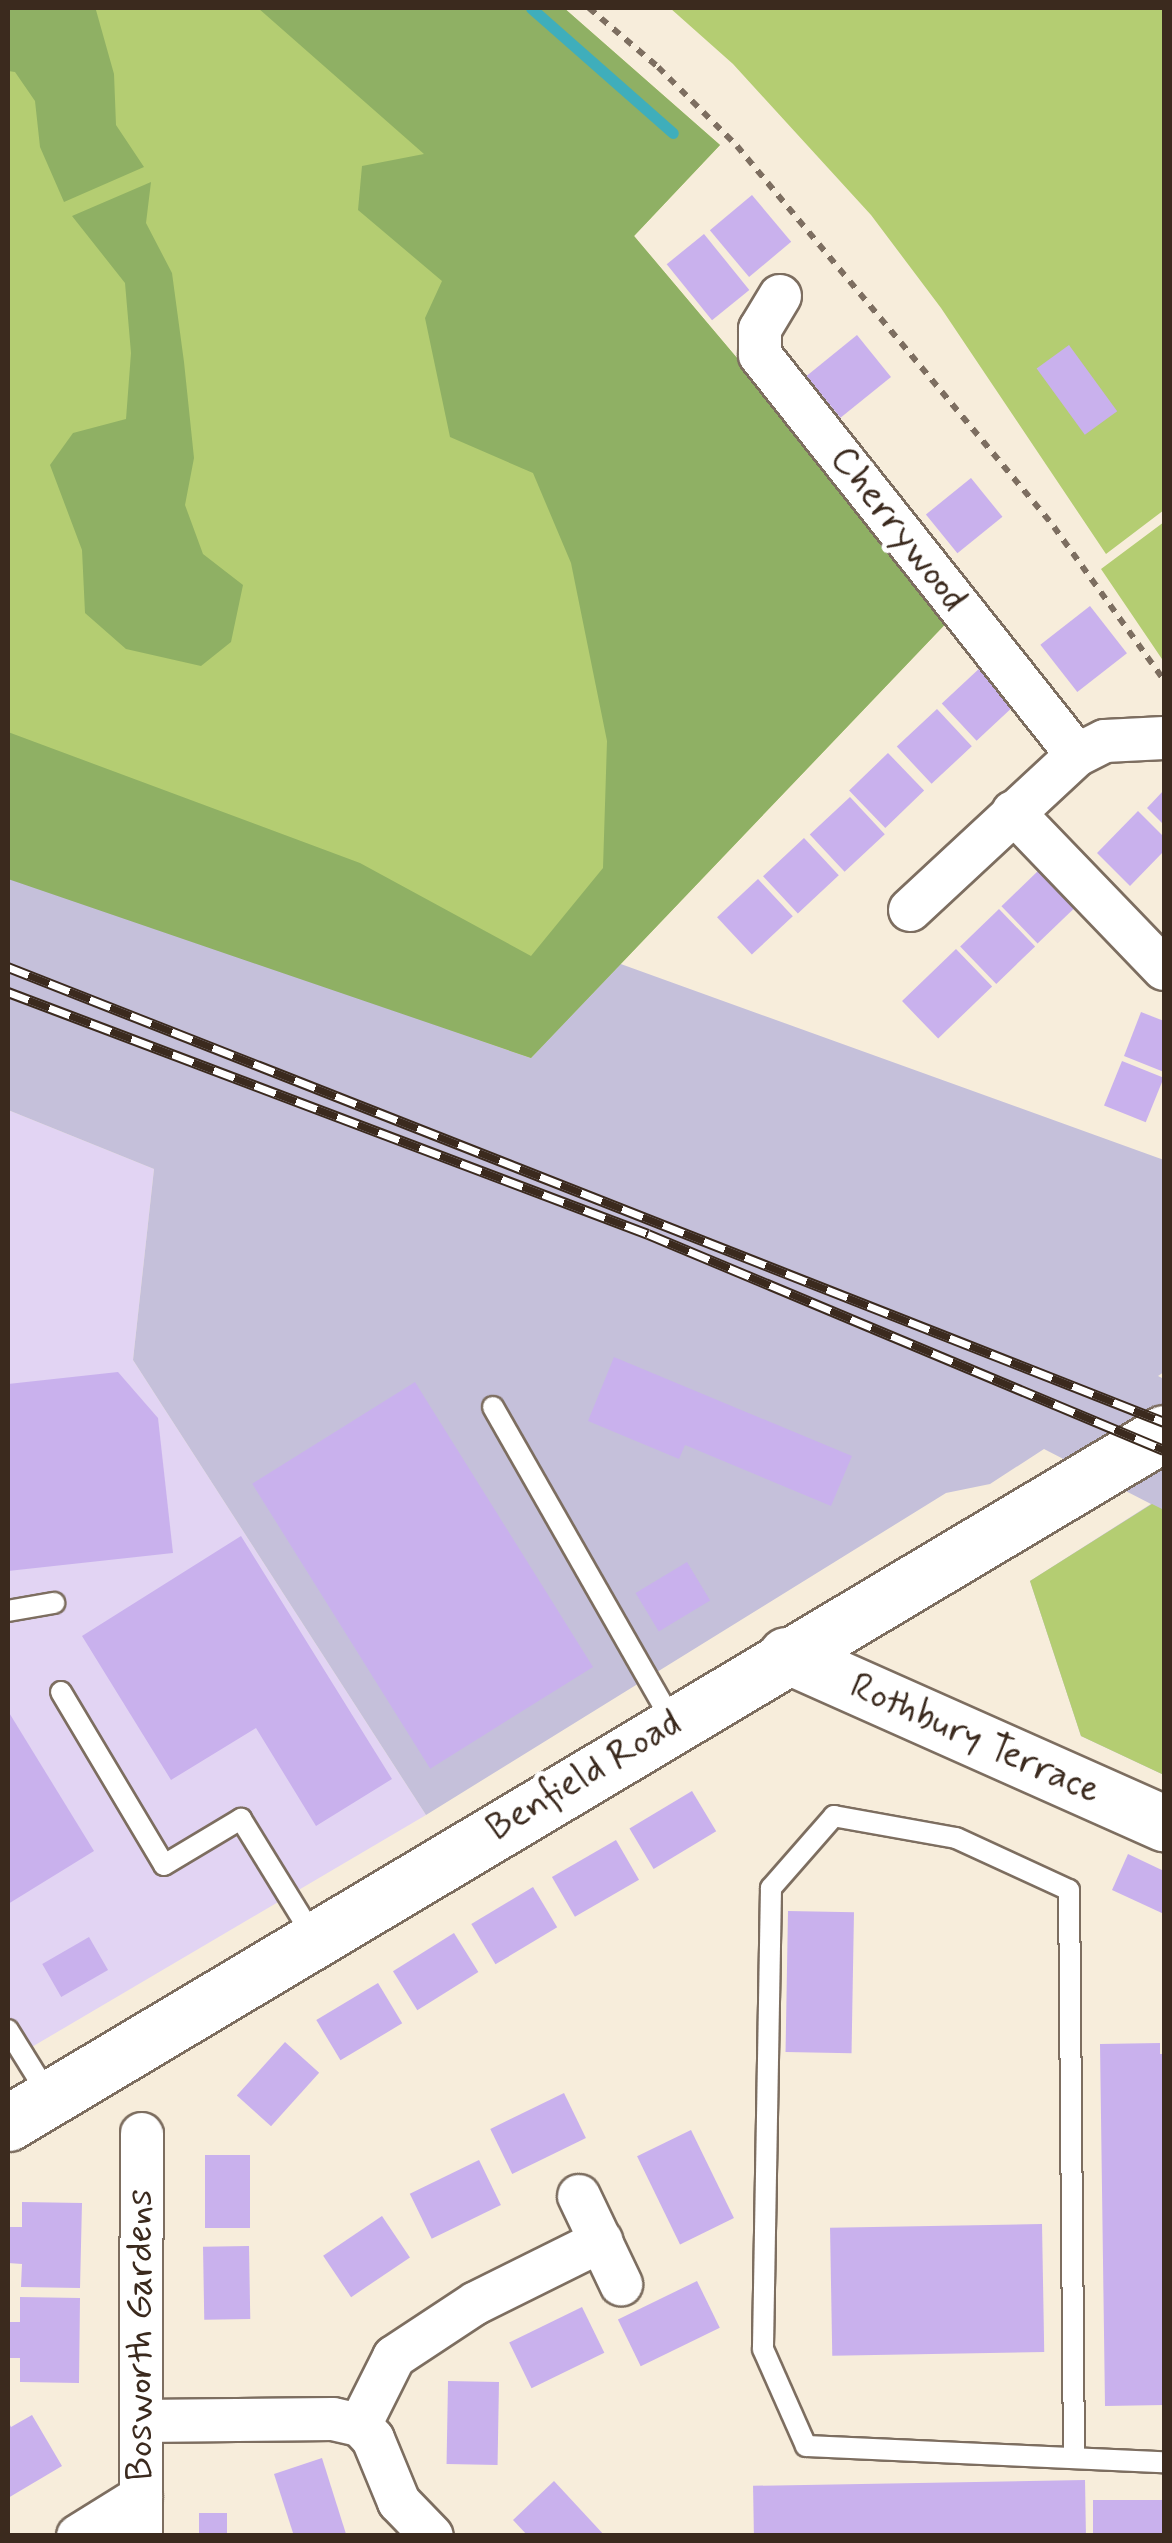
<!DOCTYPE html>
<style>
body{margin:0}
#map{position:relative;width:1172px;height:2543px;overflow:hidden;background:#f7eddb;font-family:Mynerve,sans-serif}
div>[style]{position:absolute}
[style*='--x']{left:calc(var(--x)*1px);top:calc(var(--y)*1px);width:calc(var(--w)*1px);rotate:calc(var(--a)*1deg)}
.built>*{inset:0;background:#e2d4f3}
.industrial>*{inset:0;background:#c5c0da}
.green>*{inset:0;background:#b4cd72}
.forest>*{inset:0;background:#8fb064}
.stream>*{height:11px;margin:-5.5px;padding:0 5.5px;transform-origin:5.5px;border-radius:5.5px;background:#3faebb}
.building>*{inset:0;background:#c9b1ed;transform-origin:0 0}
.path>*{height:6px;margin-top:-3px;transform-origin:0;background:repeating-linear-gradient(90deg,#7d6e60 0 8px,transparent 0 16px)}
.roads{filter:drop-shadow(2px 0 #7d6e60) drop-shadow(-2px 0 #7d6e60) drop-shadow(0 2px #7d6e60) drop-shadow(0 -2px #7d6e60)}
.lane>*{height:20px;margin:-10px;padding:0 10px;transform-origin:10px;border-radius:10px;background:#fff}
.street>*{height:42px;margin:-21px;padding:0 21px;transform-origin:21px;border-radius:21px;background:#fff}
.secondary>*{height:55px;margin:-27.5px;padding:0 27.5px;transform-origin:27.5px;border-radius:27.5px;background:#fff}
.rail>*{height:11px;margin-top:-5.5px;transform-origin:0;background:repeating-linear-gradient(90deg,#fff 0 22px,#3b2a1e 0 44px);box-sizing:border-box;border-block:2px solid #3b2a1e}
span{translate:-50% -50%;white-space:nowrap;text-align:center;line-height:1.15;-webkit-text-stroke:10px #fff;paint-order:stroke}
.street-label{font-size:38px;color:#3b2a1e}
.frame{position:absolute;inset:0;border:10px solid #3b2a1e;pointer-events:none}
</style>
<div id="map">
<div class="built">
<i style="clip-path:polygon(8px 1110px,154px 1169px,133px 1360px,426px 1815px,8px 2061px)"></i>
</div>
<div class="industrial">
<i style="clip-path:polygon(8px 875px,531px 1058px,618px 963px,1164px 1160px,1164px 1372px,1158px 1376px,1164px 1379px,1164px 1775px,1081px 1736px,1030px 1581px,1151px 1504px,1044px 1449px,990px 1484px,946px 1493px,426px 1815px,133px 1360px,154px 1169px,8px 1110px)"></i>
</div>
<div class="green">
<i style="clip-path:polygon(8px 8px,564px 8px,720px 145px,634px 236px,954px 615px,531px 1058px,8px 875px)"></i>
<i style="clip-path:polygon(670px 8px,1164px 8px,1164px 510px,1106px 554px,941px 308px,871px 215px,733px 64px)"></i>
<i style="clip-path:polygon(1164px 522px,1164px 521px,1164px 662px,1101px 569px)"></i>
<i style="clip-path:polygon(1152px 1504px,1164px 1510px,1164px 1775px,1081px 1736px,1030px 1581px)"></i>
</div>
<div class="forest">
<i style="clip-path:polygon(8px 8px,96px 10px,114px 74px,116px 125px,144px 167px,64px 202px,40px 147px,35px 101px,15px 72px,8px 71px)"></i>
<i style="clip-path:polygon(258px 8px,564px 8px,720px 145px,634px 236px,954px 615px,531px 1058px,8px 879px,8px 732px,360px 863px,531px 956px,603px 868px,607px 741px,571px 563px,533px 473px,450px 437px,425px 318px,442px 281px,358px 210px,362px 166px,424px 154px)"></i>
<i style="clip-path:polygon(151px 182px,146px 223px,172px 273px,184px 362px,194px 458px,185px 505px,203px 554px,243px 585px,231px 642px,201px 666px,126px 649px,85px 613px,82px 550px,50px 465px,73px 433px,126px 419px,131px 353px,125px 283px,72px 216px)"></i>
</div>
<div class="stream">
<i style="--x:531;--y:8;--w:189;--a:41.4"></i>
</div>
<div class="building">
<i style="left:752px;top:195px;width:61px;height:55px;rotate:50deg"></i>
<i style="left:704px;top:234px;width:72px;height:48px;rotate:51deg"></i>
<i style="left:857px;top:335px;width:54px;height:65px;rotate:51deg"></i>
<i style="left:1069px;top:345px;width:82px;height:40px;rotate:54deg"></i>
<i style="left:971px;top:478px;width:50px;height:58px;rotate:51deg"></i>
<i style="left:1090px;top:606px;width:60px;height:63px;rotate:52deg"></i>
<i style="left:982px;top:666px;width:51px;height:55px;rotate:47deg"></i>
<i style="left:937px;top:709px;width:51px;height:55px;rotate:47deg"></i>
<i style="left:888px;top:753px;width:52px;height:54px;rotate:46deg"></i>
<i style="clip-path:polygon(1164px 790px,1164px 825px,1147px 808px)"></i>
<i style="left:850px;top:797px;width:51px;height:55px;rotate:47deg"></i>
<i style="clip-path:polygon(1138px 811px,1164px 837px,1164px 851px,1130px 886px,1097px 853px)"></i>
<i style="left:804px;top:838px;width:51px;height:56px;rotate:47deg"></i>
<i style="left:1041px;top:868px;width:52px;height:55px;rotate:46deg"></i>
<i style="left:758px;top:879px;width:51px;height:56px;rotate:47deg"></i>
<i style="left:999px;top:909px;width:52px;height:54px;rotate:46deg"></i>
<i style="left:956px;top:949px;width:52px;height:75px;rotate:46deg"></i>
<i style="clip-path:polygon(1141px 1012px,1164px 1021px,1164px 1072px,1124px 1056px)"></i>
<i style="left:1122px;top:1061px;width:45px;height:48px;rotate:22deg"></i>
<i style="clip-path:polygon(614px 1357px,852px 1456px,831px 1506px,685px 1445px,679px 1459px,588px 1421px)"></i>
<i style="clip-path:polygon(118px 1372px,158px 1418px,173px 1553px,8px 1571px,8px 1384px)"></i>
<i style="left:415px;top:1382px;width:336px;height:192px;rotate:58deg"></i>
<i style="clip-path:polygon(241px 1536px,392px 1779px,316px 1826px,256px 1728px,171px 1780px,82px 1636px)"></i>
<i style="left:687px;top:1562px;width:45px;height:60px;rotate:59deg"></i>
<i style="clip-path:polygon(8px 1711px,94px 1851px,8px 1904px)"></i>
<i style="left:692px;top:1791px;width:47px;height:73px;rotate:59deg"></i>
<i style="left:616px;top:1840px;width:46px;height:74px;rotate:60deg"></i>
<i style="clip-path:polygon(1128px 1854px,1164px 1871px,1164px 1914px,1112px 1890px)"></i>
<i style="left:533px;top:1887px;width:47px;height:72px;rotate:59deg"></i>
<i style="left:788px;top:1911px;width:66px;height:141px;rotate:1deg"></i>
<i style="left:454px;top:1933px;width:46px;height:72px;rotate:58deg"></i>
<i style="left:89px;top:1937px;width:38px;height:54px;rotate:60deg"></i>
<i style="left:378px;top:1983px;width:47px;height:72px;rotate:59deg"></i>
<i style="left:285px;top:2042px;width:46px;height:72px;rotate:42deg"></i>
<i style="clip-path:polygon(1160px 2043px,1160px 2054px,1164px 2054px,1164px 2405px,1105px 2406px,1100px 2044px)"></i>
<i style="left:564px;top:2093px;width:50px;height:82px;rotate:64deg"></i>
<i style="left:691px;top:2130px;width:98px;height:60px;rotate:64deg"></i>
<i style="left:205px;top:2155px;width:45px;height:73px"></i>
<i style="left:479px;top:2160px;width:50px;height:77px;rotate:64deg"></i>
<i style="clip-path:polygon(22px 2202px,82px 2203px,80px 2288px,21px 2287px,22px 2264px,8px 2263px,8px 2227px,22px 2227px)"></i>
<i style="left:382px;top:2216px;width:50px;height:71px;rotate:56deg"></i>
<i style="left:1042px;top:2224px;width:128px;height:212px;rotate:89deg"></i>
<i style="left:249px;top:2246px;width:73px;height:46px;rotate:89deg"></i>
<i style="left:697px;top:2281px;width:52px;height:88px;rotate:64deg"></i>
<i style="clip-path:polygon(20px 2297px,80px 2298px,79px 2383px,20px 2382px,20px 2358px,8px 2358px,8px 2322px,20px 2322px)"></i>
<i style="left:582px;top:2307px;width:51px;height:81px;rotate:64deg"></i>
<i style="left:448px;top:2381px;width:51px;height:83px;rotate:1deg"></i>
<i style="clip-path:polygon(32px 2415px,62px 2466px,8px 2498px,8px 2421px,11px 2427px)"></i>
<i style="clip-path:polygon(322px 2458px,346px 2534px,294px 2536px,274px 2474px)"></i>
<i style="left:1085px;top:2480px;width:56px;height:332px;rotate:89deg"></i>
<i style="clip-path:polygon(554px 2481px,605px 2536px,528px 2536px,513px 2520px)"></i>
<i style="left:1164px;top:2500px;width:36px;height:71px;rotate:90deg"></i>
<i style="left:199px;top:2513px;width:28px;height:23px"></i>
</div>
<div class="path">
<i style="--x:589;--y:8;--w:91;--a:40.5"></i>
<i style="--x:658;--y:67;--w:112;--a:45"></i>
<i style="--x:737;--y:146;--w:496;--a:50.2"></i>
<i style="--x:1054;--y:527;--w:188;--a:54.3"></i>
</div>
<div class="roads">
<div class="lane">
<i style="--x:493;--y:1407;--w:364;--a:60.3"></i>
<i style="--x:8;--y:1611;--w:47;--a:-9.9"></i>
<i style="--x:61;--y:1692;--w:201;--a:59.2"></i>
<i style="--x:164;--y:1865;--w:90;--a:-30.9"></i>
<i style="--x:241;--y:1819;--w:137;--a:58.4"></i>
<i style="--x:8;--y:2030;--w:78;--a:58.2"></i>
<i style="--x:1074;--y:2458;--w:568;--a:-90.5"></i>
<i style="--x:1069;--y:1890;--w:124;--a:-155.3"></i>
<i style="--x:956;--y:1838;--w:124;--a:-169.8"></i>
<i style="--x:834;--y:1816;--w:96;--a:131.2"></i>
<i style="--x:771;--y:1888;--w:461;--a:91"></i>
<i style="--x:763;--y:2349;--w:106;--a:66.1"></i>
<i style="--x:806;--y:2446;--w:358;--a:2.6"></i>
</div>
<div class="street">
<i style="--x:780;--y:296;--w:39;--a:121"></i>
<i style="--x:760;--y:329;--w:26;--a:90"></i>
<i style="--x:760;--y:355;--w:510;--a:51.6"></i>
<i style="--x:1013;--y:812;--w:218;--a:46.1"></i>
<i style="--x:910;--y:910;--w:228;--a:-42.9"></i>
<i style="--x:1077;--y:755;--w:31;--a:-27"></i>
<i style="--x:1105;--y:741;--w:59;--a:-2.9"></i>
<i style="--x:579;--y:2196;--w:98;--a:64.5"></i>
<i style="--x:141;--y:2421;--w:192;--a:-0.6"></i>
<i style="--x:333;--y:2419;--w:28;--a:13"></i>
<i style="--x:360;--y:2425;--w:19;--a:47"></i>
<i style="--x:373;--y:2439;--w:68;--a:67.6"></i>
<i style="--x:399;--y:2502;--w:47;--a:45.9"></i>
<i style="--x:360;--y:2425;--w:76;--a:-63.4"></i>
<i style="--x:394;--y:2357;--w:98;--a:-33.4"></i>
<i style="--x:476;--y:2303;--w:140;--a:-26.4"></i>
<i style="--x:78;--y:2536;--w:74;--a:-31.8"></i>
<i style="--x:141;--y:2536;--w:402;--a:-89.9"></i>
</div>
<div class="secondary">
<i style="--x:786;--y:1655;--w:414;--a:24"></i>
<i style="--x:8;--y:2123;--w:1346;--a:-30.83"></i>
</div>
</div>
<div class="rail">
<i style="--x:8;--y:967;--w:1242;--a:21.48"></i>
<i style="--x:8;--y:992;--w:684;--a:20.71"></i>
<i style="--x:648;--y:1234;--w:559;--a:22.71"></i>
</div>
<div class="street-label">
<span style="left:898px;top:529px;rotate:52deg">Cherrywood</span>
<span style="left:975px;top:1739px;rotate:24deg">Rothbury Terrace</span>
<span style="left:584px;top:1776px;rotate:-31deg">Benfield Road</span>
<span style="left:141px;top:2335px;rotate:-90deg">Bosworth Gardens</span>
</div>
<div class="frame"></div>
</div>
